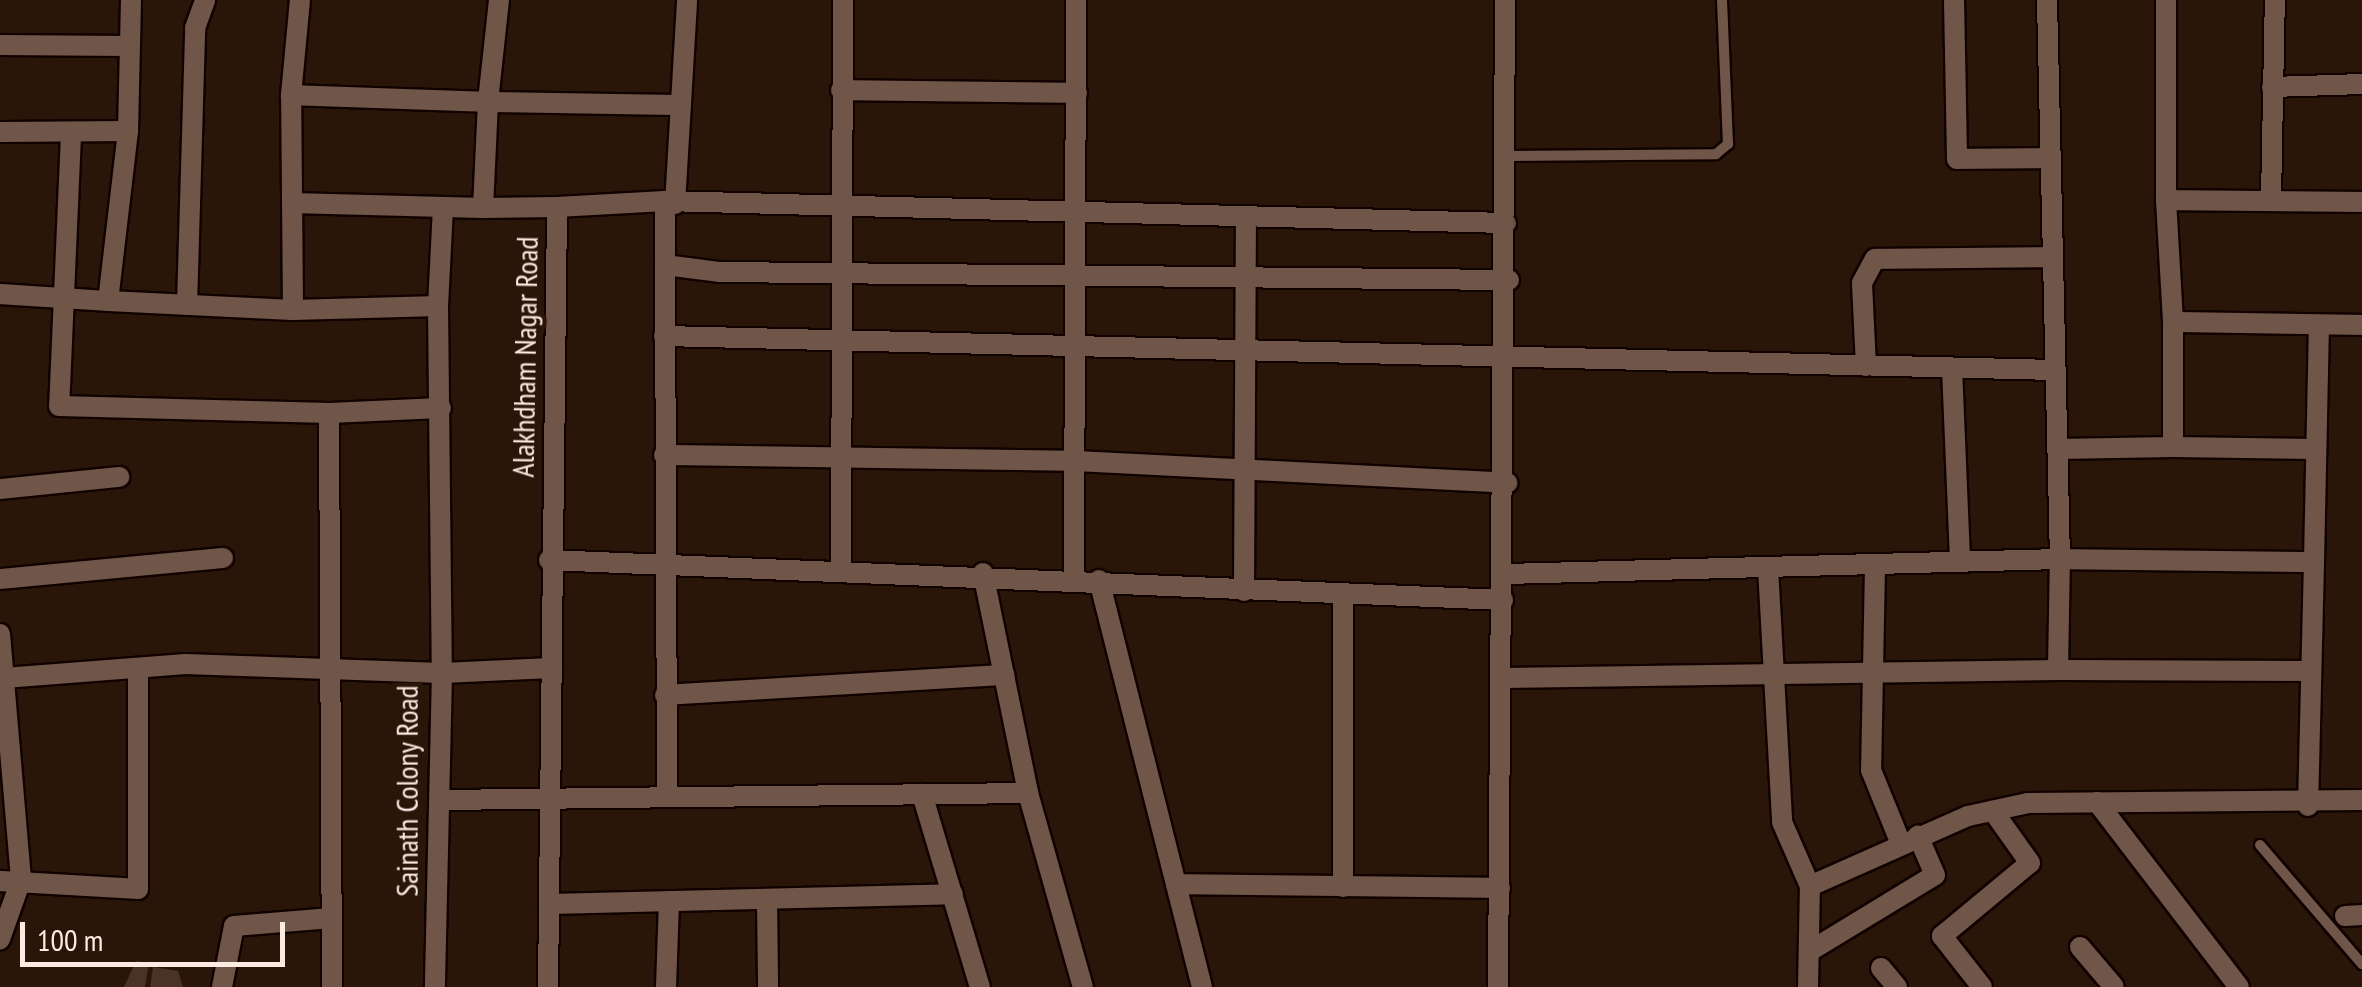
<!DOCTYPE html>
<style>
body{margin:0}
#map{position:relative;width:2362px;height:987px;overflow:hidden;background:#2a1509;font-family:"PT Sans Narrow",sans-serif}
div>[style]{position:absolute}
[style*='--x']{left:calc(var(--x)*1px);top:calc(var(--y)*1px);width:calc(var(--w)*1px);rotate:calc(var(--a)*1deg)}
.building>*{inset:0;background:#4a3326}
.roads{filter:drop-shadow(2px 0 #110200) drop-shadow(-2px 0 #110200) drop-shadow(0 2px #110200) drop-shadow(0 -2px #110200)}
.service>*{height:10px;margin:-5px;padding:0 5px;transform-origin:5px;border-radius:5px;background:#6f5648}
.minor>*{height:20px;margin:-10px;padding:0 10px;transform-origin:10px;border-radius:10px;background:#6f5648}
span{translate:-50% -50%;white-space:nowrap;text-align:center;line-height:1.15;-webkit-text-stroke:9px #2a1509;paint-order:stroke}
.street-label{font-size:30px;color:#fbebe3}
.scale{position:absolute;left:20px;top:922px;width:265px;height:45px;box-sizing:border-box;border:5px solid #fbebe3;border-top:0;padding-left:12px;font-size:30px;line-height:35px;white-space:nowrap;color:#fbebe3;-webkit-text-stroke:8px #2a1509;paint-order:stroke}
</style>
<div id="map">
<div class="building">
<i style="clip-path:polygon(136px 961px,149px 963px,145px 987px,124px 987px)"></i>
<i style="clip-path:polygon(153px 967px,178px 971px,183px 987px,150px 987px)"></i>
</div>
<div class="roads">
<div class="service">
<i style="--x:1506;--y:156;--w:210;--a:-0.5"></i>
<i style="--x:1716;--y:154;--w:16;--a:-40"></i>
<i style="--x:1728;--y:144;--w:144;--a:-92.4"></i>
<i style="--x:2260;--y:845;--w:157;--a:49.4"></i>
</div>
<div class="minor">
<i style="--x:131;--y:0;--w:131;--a:91.3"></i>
<i style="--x:128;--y:131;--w:171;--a:96.7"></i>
<i style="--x:108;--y:301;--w:185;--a:2.8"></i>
<i style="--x:293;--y:310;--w:215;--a:-90.5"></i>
<i style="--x:291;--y:95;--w:197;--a:2"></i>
<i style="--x:488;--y:102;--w:106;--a:92.7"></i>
<i style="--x:483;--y:208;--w:74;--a:-0.8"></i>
<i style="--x:557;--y:207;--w:780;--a:90.66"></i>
<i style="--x:499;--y:0;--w:103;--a:96.2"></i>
<i style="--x:488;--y:102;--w:193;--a:0.9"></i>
<i style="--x:1954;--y:0;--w:159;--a:88.9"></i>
<i style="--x:1957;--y:159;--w:94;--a:-0.6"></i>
<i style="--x:2047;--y:0;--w:559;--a:88.67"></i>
<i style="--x:2060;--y:559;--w:254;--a:0.7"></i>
<i style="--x:2314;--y:562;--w:244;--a:91.4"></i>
<i style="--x:2166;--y:0;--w:200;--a:90"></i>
<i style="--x:2166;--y:200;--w:196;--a:0.6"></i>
<i style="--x:0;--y:45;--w:127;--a:0.5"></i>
<i style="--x:2272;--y:87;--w:90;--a:-1.9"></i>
<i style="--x:841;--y:90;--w:236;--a:0.7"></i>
<i style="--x:291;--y:95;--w:95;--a:-84.6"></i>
<i style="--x:0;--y:132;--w:128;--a:-0.4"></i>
<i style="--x:71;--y:135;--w:271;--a:92.5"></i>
<i style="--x:59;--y:406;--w:270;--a:1.5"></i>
<i style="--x:2166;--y:200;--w:122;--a:86.7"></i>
<i style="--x:2173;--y:322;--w:189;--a:0.9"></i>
<i style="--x:2271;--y:200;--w:200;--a:-88.9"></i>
<i style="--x:665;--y:201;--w:841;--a:1.5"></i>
<i style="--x:292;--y:203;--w:191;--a:1.5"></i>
<i style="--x:675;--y:204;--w:204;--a:-86.6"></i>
<i style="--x:557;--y:207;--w:108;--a:-3.2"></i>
<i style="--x:665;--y:201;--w:64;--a:90"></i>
<i style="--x:665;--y:265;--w:54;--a:7.4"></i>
<i style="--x:719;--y:272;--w:790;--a:0.58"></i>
<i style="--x:665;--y:265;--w:531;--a:89.78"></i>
<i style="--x:0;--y:294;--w:108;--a:3.7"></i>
<i style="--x:187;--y:305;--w:277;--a:-88.3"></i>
<i style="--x:195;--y:28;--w:30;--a:-70"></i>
<i style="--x:438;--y:306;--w:99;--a:-87.1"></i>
<i style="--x:293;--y:310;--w:145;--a:-1.6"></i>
<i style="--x:438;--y:306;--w:367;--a:89.4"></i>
<i style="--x:442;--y:673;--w:110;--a:-2.6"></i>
<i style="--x:2173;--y:322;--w:125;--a:90"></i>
<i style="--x:2173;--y:447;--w:142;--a:0.8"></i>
<i style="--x:664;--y:336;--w:1391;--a:1.4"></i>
<i style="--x:1866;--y:366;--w:83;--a:-92.8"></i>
<i style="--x:1862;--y:283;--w:27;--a:-62"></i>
<i style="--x:1875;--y:259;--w:178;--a:-0.6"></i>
<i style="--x:1952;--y:368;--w:193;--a:87.6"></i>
<i style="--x:2057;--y:449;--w:116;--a:-1"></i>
<i style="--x:664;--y:455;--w:412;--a:0.8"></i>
<i style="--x:1076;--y:461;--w:432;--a:2.9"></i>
<i style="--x:0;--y:489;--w:120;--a:-5.8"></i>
<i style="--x:549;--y:560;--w:955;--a:2.4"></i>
<i style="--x:2314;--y:562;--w:236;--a:-88.8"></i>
<i style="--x:1875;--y:566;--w:204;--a:91.1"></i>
<i style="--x:1871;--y:770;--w:80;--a:67.9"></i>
<i style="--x:841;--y:568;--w:568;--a:-89.8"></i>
<i style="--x:1768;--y:568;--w:254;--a:86.8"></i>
<i style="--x:1782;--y:822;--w:70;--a:66.4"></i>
<i style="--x:983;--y:573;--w:225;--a:78.4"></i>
<i style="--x:1074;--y:578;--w:578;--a:-89.8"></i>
<i style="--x:0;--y:579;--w:224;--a:-5.4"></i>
<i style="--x:1099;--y:580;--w:420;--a:75.8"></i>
<i style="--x:1244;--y:591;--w:370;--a:-89.7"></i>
<i style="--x:0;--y:634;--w:247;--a:85.1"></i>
<i style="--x:21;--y:880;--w:63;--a:109.6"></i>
<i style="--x:2058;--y:670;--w:253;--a:0.2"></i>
<i style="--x:4;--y:678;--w:182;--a:-4.4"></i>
<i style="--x:185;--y:664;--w:257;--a:2"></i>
<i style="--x:442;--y:673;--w:314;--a:91.3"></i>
<i style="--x:1504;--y:678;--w:554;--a:-0.83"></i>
<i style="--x:2058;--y:670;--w:111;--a:-89"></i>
<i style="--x:2060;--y:559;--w:554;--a:178.45"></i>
<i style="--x:665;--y:695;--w:340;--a:-3.4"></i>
<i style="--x:922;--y:794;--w:202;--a:73.3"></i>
<i style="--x:440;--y:800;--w:588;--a:-0.68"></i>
<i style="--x:1028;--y:793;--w:202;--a:74.2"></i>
<i style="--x:2097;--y:802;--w:233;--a:52.5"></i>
<i style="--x:0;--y:881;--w:138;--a:3.3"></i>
<i style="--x:138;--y:889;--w:221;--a:-90"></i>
<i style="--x:1176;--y:884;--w:324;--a:0.7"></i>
<i style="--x:1343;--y:887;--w:293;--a:-90"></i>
<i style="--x:767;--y:899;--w:88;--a:89.3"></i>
<i style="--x:550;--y:904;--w:403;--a:-1.4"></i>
<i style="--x:2345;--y:916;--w:17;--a:-3"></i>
<i style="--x:2080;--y:947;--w:52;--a:49.6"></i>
<i style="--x:1810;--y:951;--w:146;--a:-31.3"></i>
<i style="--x:1935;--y:875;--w:43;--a:-113.6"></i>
<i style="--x:1881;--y:968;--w:25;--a:50"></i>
<i style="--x:222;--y:987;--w:62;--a:-78.9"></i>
<i style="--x:234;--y:926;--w:98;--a:-4.7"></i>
<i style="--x:332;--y:987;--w:574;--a:-90.3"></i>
<i style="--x:329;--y:413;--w:112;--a:-2.6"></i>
<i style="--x:666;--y:987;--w:86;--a:-88"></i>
<i style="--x:1498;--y:987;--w:987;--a:-89.59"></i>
<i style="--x:1808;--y:987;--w:101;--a:-88.9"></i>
<i style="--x:1810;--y:886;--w:173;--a:-23.9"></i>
<i style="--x:1968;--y:816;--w:61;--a:-12.2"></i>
<i style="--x:2028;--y:803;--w:334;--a:-0.5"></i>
<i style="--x:1982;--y:987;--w:65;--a:-128.1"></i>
<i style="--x:1942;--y:936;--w:114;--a:-39.7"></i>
<i style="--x:2030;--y:863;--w:64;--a:-125.4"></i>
</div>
</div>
<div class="street-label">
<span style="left:525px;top:357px;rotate:-89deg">Alakhdham Nagar Road</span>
<span style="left:407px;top:791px;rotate:-90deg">Sainath Colony Road</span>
</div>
<div class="scale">100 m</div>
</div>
